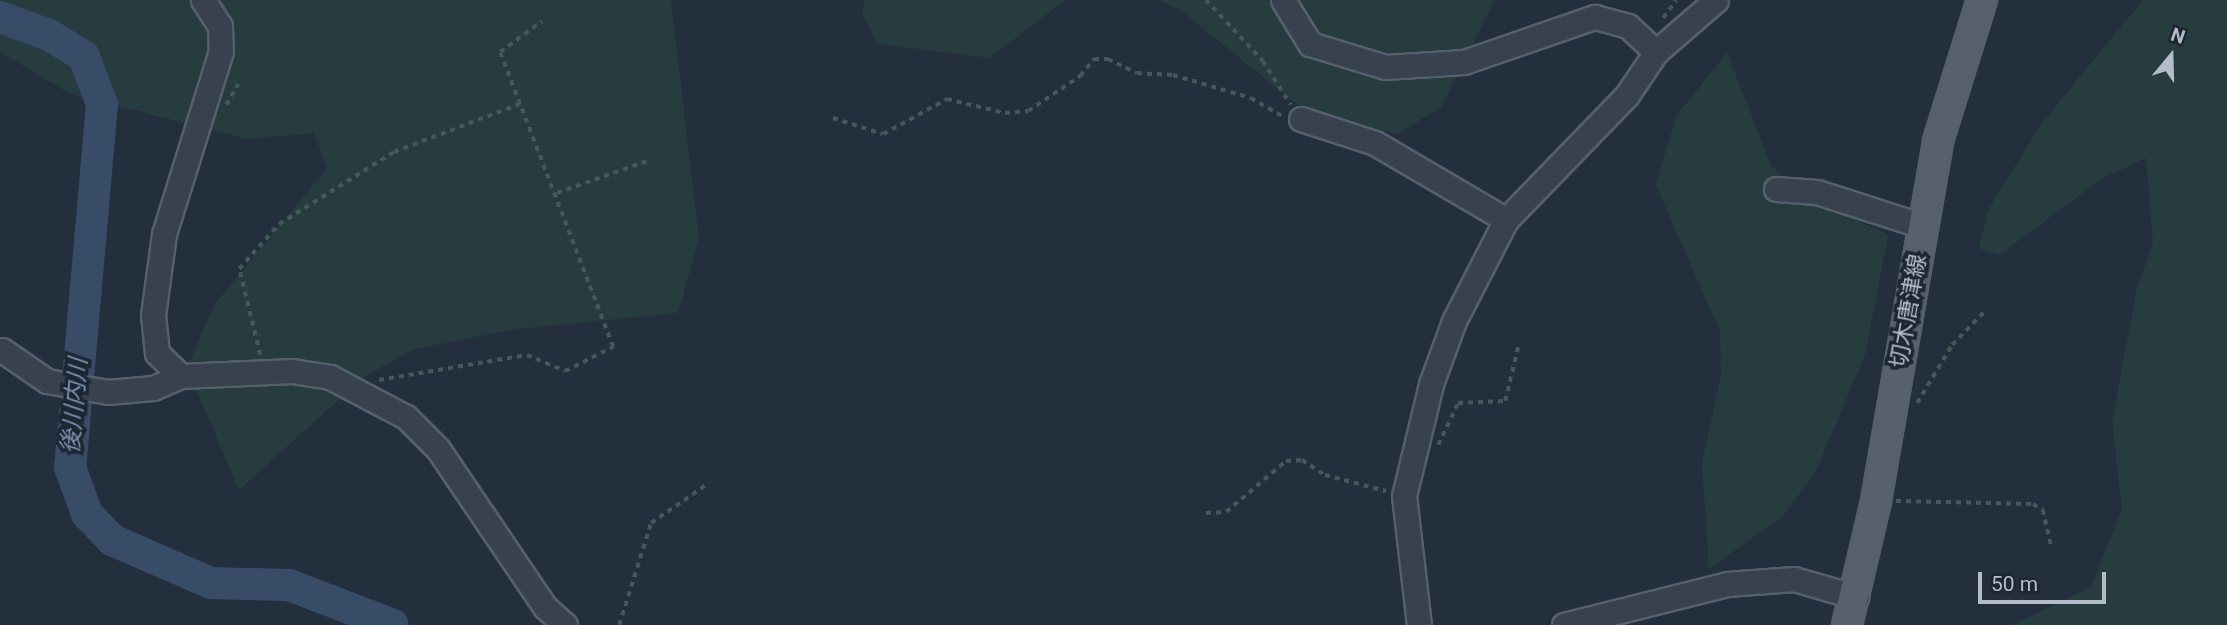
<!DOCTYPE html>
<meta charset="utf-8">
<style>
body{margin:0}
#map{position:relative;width:2227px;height:625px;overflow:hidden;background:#242f3e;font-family:Roboto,"Noto Sans JP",sans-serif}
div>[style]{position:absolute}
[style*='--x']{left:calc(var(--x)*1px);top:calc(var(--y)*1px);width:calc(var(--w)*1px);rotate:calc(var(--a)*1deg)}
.green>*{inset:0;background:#263c3f}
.river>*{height:32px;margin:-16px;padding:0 16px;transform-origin:16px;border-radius:16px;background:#394c67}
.path>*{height:3.5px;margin-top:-1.75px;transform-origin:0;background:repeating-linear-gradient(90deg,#44595c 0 5px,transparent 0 10px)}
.roads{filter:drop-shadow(2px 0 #565f6c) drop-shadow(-2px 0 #565f6c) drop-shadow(0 2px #565f6c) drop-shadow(0 -2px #565f6c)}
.minor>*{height:23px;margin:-11.5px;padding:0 11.5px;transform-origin:11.5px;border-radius:11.5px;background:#38414e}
.major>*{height:28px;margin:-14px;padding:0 14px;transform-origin:14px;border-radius:14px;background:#56606e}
span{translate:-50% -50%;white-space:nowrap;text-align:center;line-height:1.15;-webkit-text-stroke:7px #1d2633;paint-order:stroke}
.street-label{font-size:23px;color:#b4bcc9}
.water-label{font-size:24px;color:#7c92b1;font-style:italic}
.north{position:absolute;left:2136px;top:21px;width:70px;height:70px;-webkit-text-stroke:5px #1d2633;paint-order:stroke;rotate:19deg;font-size:19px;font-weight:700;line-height:28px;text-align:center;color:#b4bcc9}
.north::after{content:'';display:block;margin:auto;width:24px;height:32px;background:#b4bcc9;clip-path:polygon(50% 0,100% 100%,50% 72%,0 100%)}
.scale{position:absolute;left:1978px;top:572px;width:128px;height:32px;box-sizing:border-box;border:4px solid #b4bcc9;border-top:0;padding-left:9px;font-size:21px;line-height:24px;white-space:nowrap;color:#b4bcc9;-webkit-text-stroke:5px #1d2633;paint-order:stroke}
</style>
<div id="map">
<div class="green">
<i style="clip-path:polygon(0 0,671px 0,699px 239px,678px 313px,516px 329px,414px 349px,364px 377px,239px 490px,187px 368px,214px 305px,327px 168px,314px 133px,247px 139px,69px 93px,0 52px)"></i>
<i style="clip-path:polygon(865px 0,1066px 0,989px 58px,877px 44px,862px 13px)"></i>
<i style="clip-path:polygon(1158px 0,1495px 0,1442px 106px,1398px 134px,1310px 115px,1179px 9px)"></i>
<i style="clip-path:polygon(2143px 0,2227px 0,2227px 625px,2012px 625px,2091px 587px,2122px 509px,2112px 422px,2136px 292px,2153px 242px,2146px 158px,2101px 179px,1999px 255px,1979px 248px,1988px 210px,2041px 124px)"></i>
<i style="clip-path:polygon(1727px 53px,1771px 165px,1795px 190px,1888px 235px,1865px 355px,1816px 471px,1784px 515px,1709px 569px,1702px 462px,1721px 376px,1720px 332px,1656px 185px,1676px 116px)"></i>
</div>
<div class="river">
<i style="--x:0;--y:17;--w:54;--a:20.4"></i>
<i style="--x:51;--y:36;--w:39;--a:32"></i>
<i style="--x:84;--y:57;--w:50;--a:69"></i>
<i style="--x:102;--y:104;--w:364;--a:95"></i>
<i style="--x:70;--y:467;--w:50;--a:70.1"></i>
<i style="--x:87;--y:514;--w:36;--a:46"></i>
<i style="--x:112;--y:540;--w:108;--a:23.5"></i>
<i style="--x:211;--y:583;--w:78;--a:1.5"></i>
<i style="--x:289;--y:585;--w:111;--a:21"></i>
</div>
<div class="path">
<i style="--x:1206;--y:0;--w:83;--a:46.9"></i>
<i style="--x:1263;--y:61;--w:52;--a:57.5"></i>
<i style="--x:1663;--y:18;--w:22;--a:-54"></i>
<i style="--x:226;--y:105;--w:24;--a:-60"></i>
<i style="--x:833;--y:118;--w:52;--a:17.7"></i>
<i style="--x:883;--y:134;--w:73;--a:-28.7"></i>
<i style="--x:947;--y:99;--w:60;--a:13.6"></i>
<i style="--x:1005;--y:113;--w:23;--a:-5"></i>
<i style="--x:1028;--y:111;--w:63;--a:-33.9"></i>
<i style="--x:1080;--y:76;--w:22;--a:-51"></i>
<i style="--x:1094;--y:59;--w:14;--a:0"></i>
<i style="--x:1108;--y:59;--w:32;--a:26"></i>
<i style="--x:1137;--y:73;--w:36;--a:3"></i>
<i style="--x:1173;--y:75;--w:81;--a:16.4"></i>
<i style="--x:1251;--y:98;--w:38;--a:30"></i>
<i style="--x:557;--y:193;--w:96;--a:-19.6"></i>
<i style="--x:260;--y:355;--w:89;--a:-103.7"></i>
<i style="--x:239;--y:269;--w:60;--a:-48.4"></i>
<i style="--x:279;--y:224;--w:136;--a:-32.1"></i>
<i style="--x:394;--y:152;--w:140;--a:-20.9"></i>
<i style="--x:379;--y:380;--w:150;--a:-9.6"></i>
<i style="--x:527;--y:355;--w:41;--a:22.8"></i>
<i style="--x:565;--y:371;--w:54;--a:-26.6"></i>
<i style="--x:613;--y:347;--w:316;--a:-111"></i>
<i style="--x:500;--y:52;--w:52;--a:-36.4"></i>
<i style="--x:1917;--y:403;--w:68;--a:-58.9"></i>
<i style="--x:1952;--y:345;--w:46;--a:-45.9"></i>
<i style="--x:1438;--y:445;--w:47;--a:-64.5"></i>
<i style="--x:1458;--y:403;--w:47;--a:-2.4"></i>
<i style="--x:1505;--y:401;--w:56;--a:-76.5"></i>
<i style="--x:1896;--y:501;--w:137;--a:1.3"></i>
<i style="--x:2033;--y:504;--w:12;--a:31"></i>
<i style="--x:2043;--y:510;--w:37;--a:77"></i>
<i style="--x:1206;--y:513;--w:20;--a:-3"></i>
<i style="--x:1226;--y:512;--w:79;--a:-40.4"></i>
<i style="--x:1286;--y:461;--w:16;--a:-4"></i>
<i style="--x:1302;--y:460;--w:27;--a:33"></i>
<i style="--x:1325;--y:475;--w:63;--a:14.7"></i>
<i style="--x:619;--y:625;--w:107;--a:-72.6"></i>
<i style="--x:651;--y:523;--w:70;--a:-34.6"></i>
</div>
<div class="roads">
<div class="minor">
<i style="--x:203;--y:0;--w:31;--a:57"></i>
<i style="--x:220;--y:26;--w:25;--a:88"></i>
<i style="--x:221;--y:51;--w:192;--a:107.3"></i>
<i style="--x:164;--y:234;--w:82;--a:97.7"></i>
<i style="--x:153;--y:315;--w:38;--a:84"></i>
<i style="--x:157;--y:353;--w:33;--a:44"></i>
<i style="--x:181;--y:376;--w:111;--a:-2.6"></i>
<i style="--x:292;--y:371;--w:38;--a:9"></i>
<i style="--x:330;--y:377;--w:86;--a:27.8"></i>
<i style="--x:406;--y:417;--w:45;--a:45"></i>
<i style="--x:438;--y:449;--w:191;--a:55.9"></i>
<i style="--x:545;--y:607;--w:27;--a:42"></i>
<i style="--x:1283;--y:0;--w:52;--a:58.5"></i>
<i style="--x:1310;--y:44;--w:78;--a:17"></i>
<i style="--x:1385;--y:67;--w:79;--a:-3.6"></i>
<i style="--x:1464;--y:62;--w:139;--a:-19"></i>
<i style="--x:1595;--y:17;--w:34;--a:15"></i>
<i style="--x:1628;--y:26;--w:38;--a:43"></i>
<i style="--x:1301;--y:119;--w:78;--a:18"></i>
<i style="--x:1375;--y:143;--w:152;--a:30.4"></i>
<i style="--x:1776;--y:189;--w:41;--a:4.2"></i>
<i style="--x:1817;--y:192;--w:111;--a:17.8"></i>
<i style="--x:2;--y:350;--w:55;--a:34.6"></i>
<i style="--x:47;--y:381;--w:62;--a:10.2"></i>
<i style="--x:108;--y:392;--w:45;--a:-5.1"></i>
<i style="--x:153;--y:388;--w:30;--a:-23"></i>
<i style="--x:1419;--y:625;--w:130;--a:-96.6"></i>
<i style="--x:1404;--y:496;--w:115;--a:-76.4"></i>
<i style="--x:1431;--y:384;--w:67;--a:-69.9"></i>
<i style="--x:1454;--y:321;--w:114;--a:-62.8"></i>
<i style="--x:1506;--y:220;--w:174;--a:-45.9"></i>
<i style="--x:1627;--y:95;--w:52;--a:-56"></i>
<i style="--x:1656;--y:52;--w:79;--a:-40.9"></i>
<i style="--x:1564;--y:625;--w:168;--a:-14.1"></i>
<i style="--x:1727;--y:584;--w:67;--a:-4.3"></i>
<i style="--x:1794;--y:579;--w:65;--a:16.2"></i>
</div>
<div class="major">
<i style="--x:1847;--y:625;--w:127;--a:-76.8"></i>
<i style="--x:1876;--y:501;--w:365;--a:-80.2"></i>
<i style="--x:1938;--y:141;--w:148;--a:-72.7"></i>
</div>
</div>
<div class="street-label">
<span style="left:1909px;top:311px;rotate:-80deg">切木唐津線</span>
</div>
<div class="water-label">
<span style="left:75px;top:406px;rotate:-85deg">後川内川</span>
</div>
<div class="north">N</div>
<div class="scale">50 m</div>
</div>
